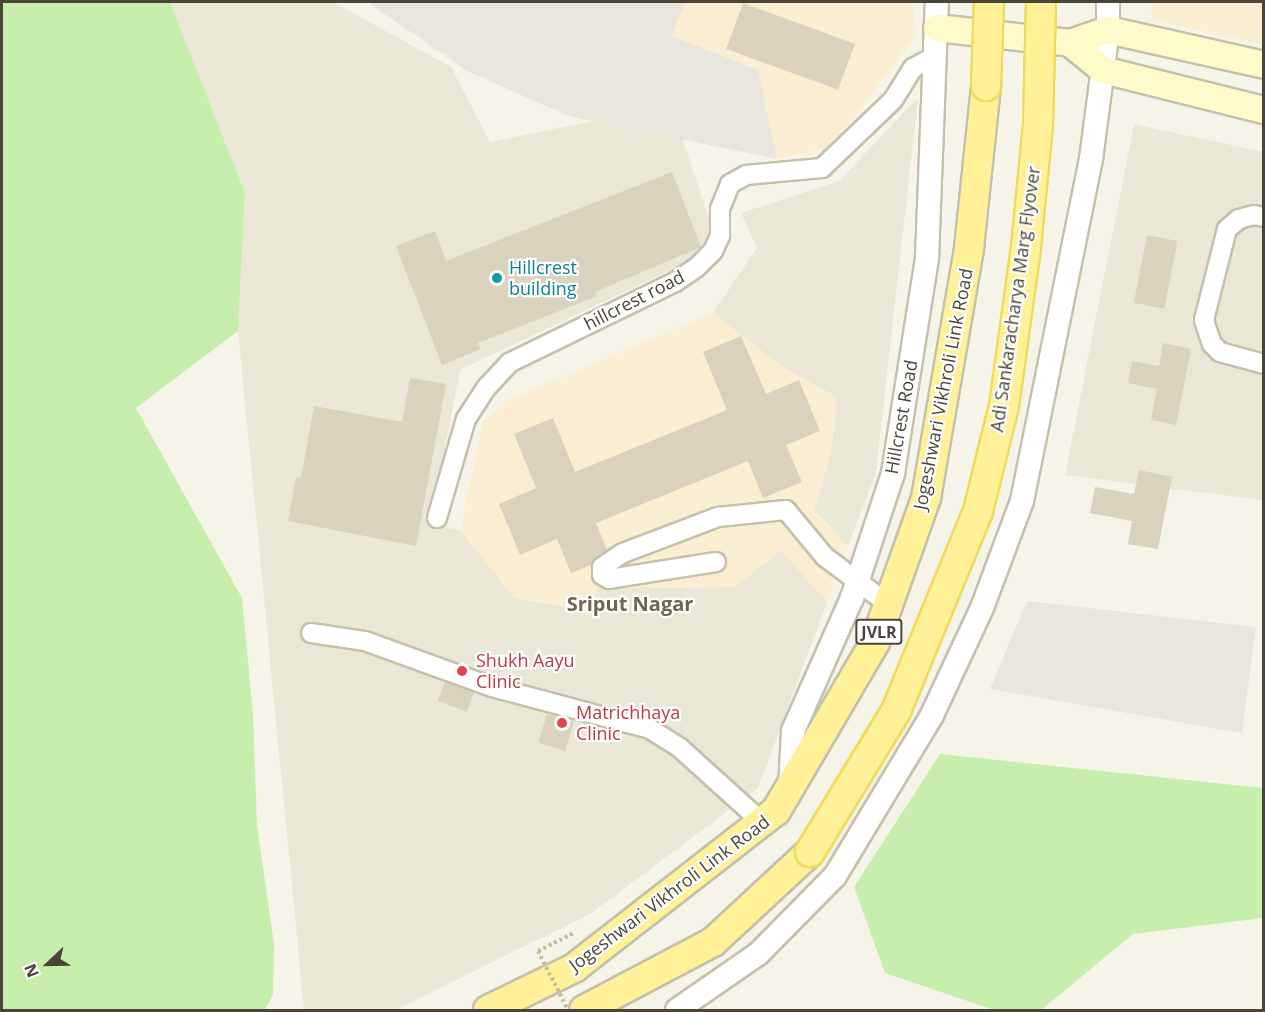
<!DOCTYPE html>
<style>
body{margin:0}
#map{position:relative;width:1265px;height:1012px;overflow:hidden;background:#f6f4e8;font-family:"Open Sans",sans-serif}
div>[style]{position:absolute}
[style*='--x']{left:calc(var(--x)*1px);top:calc(var(--y)*1px);width:calc(var(--w)*1px);rotate:calc(var(--a)*1deg)}
.residential>*{inset:0;background:#eae7d6}
.commercial>*{inset:0;background:#f9eed2}
.industrial>*{inset:0;background:#e8e5dd}
.green>*{inset:0;background:#c7eead}
.building>*{inset:0;background:#d9d2bc;transform-origin:0 0}
.path>*{height:4px;margin-top:-2px;transform-origin:0;background:repeating-linear-gradient(90deg,#c6bd99 0 3px,transparent 0 6px)}
.roads{filter:drop-shadow(2px 0 #c5c0ac) drop-shadow(-2px 0 #c5c0ac) drop-shadow(0 2px #c5c0ac) drop-shadow(0 -2px #c5c0ac)}
.minor>*{height:18px;margin:-9px;padding:0 9px;transform-origin:9px;border-radius:9px;background:#fff}
.tertiary>*{height:22px;margin:-11px;padding:0 11px;transform-origin:11px;border-radius:11px;background:#fff}
.secondary>*{height:26px;margin:-13px;padding:0 13px;transform-origin:13px;border-radius:13px;background:#fffac9}
.primary>*{height:28px;margin:-14px;padding:0 14px;transform-origin:14px;border-radius:14px;background:#fff198}
.path-bridge>*{height:4px;margin-top:-2px;transform-origin:0;background:repeating-linear-gradient(90deg,#c6bd99 0 3px,transparent 0 6px)}
.bridges{filter:drop-shadow(2px 0 #f0da5b) drop-shadow(-2px 0 #f0da5b) drop-shadow(0 2px #f0da5b) drop-shadow(0 -2px #f0da5b)}
.primary-bridge>*{height:28px;margin:-14px;padding:0 14px;transform-origin:14px;border-radius:14px;background:#fff198}
.dots>*{width:16px;height:16px;translate:-50% -50%;box-sizing:border-box;border:3px solid #fff;border-radius:50%}
span{translate:-50% -50%;white-space:nowrap;text-align:center;line-height:1.15;-webkit-text-stroke:4.5px #fff;paint-order:stroke}
.shield-label span{padding:2px 4px;background:#fff;border:2px solid;border-radius:4px;-webkit-text-stroke-width:0}
.shield-label{font-size:16px;color:#4a4536;font-weight:700}
.culture-label{font-size:18px;color:#0d838f}
.left{translate:0 -50%;text-align:left}
.street-label{font-size:18px;color:#4a4536}
.health-label{font-size:18px;color:#be3a42}
.neighbourhood-label{font-size:20px;color:#6e654c;font-weight:700}
.frame{position:absolute;inset:0;border:3px solid #4a4536;pointer-events:none}
.north{position:absolute;left:18px;top:934px;width:60px;height:60px;-webkit-text-stroke:4px #fff;paint-order:stroke;rotate:248deg;font-size:16px;font-weight:700;line-height:24px;text-align:center;color:#4a4536}
.north::after{content:'';display:block;margin:auto;width:21px;height:27px;background:#4a4536;clip-path:polygon(50% 0,100% 100%,50% 72%,0 100%)}
</style>
<div id="map">
<div class="residential">
<i style="clip-path:polygon(170px 2px,333px 2px,451px 67px,490px 142px,671px 105px,714px 233px,685px 263px,460px 370px,430px 525px,460px 530px,515px 598px,590px 611px,598px 588px,734px 587px,781px 550px,827px 602px,758px 788px,590px 914px,396px 1010px,304px 1010px,238px 331px,245px 193px)"></i>
<i style="clip-path:polygon(918px 98px,876px 473px,848px 546px,814px 510px,831px 453px,837px 397px,785px 369px,713px 313px,757px 248px,741px 213px,839px 181px)"></i>
<i style="clip-path:polygon(1134px 124px,1263px 152px,1263px 500px,1065px 475px)"></i>
</div>
<div class="commercial">
<i style="clip-path:polygon(685px 2px,913px 2px,916px 35px,850px 123px,824px 149px,777px 159px,758px 70px,671px 36px)"></i>
<i style="clip-path:polygon(1150px 2px,1263px 2px,1263px 45px,1153px 20px)"></i>
<i style="clip-path:polygon(713px 313px,785px 369px,837px 397px,831px 453px,814px 510px,848px 546px,827px 602px,781px 550px,735px 587px,598px 588px,590px 611px,515px 598px,460px 530px,483px 422px,510px 399px)"></i>
</div>
<div class="industrial">
<i style="clip-path:polygon(367px 2px,685px 2px,672px 36px,758px 70px,777px 159px,569px 116px,469px 72px)"></i>
<i style="clip-path:polygon(1027px 601px,1256px 627px,1242px 733px,990px 689px)"></i>
</div>
<div class="green">
<i style="clip-path:polygon(2px 2px,170px 2px,245px 193px,238px 331px,136px 408px,242px 598px,253px 714px,257px 825px,274px 944px,273px 994px,265px 1010px,2px 1010px)"></i>
<i style="clip-path:polygon(940px 754px,1263px 788px,1263px 918px,1133px 934px,1041px 1010px,994px 1010px,885px 973px,854px 887px)"></i>
</div>
<div class="building">
<i style="left:743px;top:3px;width:119px;height:49px;rotate:20deg"></i>
<i style="clip-path:polygon(672px 172px,701px 247px,595px 292px,597px 296px,478px 343px,481px 349px,442px 365px,396px 246px,435px 231px,446px 261px)"></i>
<i style="left:1147px;top:235px;width:31px;height:69px;rotate:11deg"></i>
<i style="clip-path:polygon(741px 336px,766px 394px,799px 380px,820px 431px,786px 445px,802px 482px,763px 498px,748px 461px,596px 523px,607px 550px,591px 565px,571px 573px,557px 539px,520px 555px,499px 504px,536px 488px,514px 434px,553px 418px,575px 472px,727px 410px,703px 352px)"></i>
<i style="clip-path:polygon(1163px 343px,1191px 349px,1176px 425px,1151px 420px,1157px 389px,1128px 383px,1132px 361px,1159px 366px)"></i>
<i style="clip-path:polygon(410px 378px,446px 384px,416px 546px,288px 521px,296px 477px,301px 478px,314px 406px,402px 422px)"></i>
<i style="clip-path:polygon(1139px 470px,1172px 477px,1158px 549px,1128px 544px,1132px 521px,1090px 513px,1095px 487px,1134px 494px)"></i>
<i style="left:445px;top:682px;width:31px;height:20px;rotate:21deg"></i>
<i style="left:547px;top:714px;width:28px;height:30px;rotate:17deg"></i>
</div>
<div class="path">
<i style="--x:538;--y:951;--w:40;--a:-26.6"></i>
</div>
<div class="roads">
<div class="minor">
<i style="--x:1264;--y:217;--w:10;--a:-169"></i>
<i style="--x:1254;--y:215;--w:16;--a:165"></i>
<i style="--x:1239;--y:219;--w:16;--a:140"></i>
<i style="--x:1227;--y:229;--w:94;--a:104.2"></i>
<i style="--x:1204;--y:320;--w:25;--a:72"></i>
<i style="--x:1212;--y:344;--w:11;--a:45"></i>
<i style="--x:1220;--y:352;--w:46;--a:15.3"></i>
<i style="--x:437;--y:518;--w:103;--a:-73.7"></i>
<i style="--x:466;--y:419;--w:38;--a:-57"></i>
<i style="--x:487;--y:387;--w:33;--a:-47"></i>
<i style="--x:509;--y:363;--w:185;--a:-26"></i>
<i style="--x:675;--y:282;--w:25;--a:-34"></i>
<i style="--x:696;--y:268;--w:24;--a:-45"></i>
<i style="--x:713;--y:251;--w:17;--a:-65"></i>
<i style="--x:720;--y:236;--w:27;--a:-90"></i>
<i style="--x:720;--y:209;--w:27;--a:-68"></i>
<i style="--x:730;--y:184;--w:18;--a:-29"></i>
<i style="--x:746;--y:175;--w:76;--a:-5.3"></i>
<i style="--x:822;--y:168;--w:98;--a:-43.8"></i>
<i style="--x:893;--y:100;--w:38;--a:-58"></i>
<i style="--x:913;--y:68;--w:26;--a:-28"></i>
<i style="--x:716;--y:562;--w:108;--a:171"></i>
<i style="--x:609;--y:579;--w:8;--a:-150"></i>
<i style="--x:602;--y:575;--w:8;--a:-90"></i>
<i style="--x:602;--y:567;--w:25;--a:-34"></i>
<i style="--x:623;--y:553;--w:102;--a:-20.8"></i>
<i style="--x:718;--y:517;--w:68;--a:-5.9"></i>
<i style="--x:786;--y:510;--w:61;--a:50.3"></i>
<i style="--x:825;--y:557;--w:79;--a:36.7"></i>
<i style="--x:311;--y:633;--w:55;--a:8.4"></i>
<i style="--x:365;--y:641;--w:135;--a:19.9"></i>
<i style="--x:492;--y:687;--w:163;--a:14.9"></i>
<i style="--x:650;--y:729;--w:36;--a:32"></i>
<i style="--x:680;--y:748;--w:110;--a:42.1"></i>
</div>
<div class="tertiary">
<i style="--x:790;--y:787;--w:56;--a:-86.9"></i>
<i style="--x:793;--y:731;--w:145;--a:-66.1"></i>
<i style="--x:852;--y:598;--w:132;--a:-71.8"></i>
<i style="--x:893;--y:473;--w:218;--a:-81"></i>
<i style="--x:927;--y:258;--w:256;--a:-87.8"></i>
<i style="--x:677;--y:1010;--w:98;--a:-34.7"></i>
<i style="--x:758;--y:954;--w:110;--a:-45.4"></i>
<i style="--x:835;--y:876;--w:188;--a:-58.9"></i>
<i style="--x:932;--y:715;--w:118;--a:-65"></i>
<i style="--x:982;--y:608;--w:114;--a:-69.5"></i>
<i style="--x:1022;--y:501;--w:349;--a:-78.6"></i>
<i style="--x:1091;--y:159;--w:130;--a:-82.5"></i>
<i style="--x:1108;--y:30;--w:28;--a:-90"></i>
</div>
<div class="secondary">
<i style="--x:937;--y:28;--w:134;--a:6.4"></i>
<i style="--x:1070;--y:43;--w:40;--a:-18.9"></i>
<i style="--x:1108;--y:30;--w:160;--a:12.6"></i>
<i style="--x:1070;--y:43;--w:43;--a:39.3"></i>
<i style="--x:1103;--y:70;--w:166;--a:14"></i>
</div>
<div class="primary">
<i style="--x:488;--y:1010;--w:96;--a:-26"></i>
<i style="--x:574;--y:968;--w:256;--a:-37.9"></i>
<i style="--x:776;--y:811;--w:196;--a:-59.6"></i>
<i style="--x:875;--y:642;--w:153;--a:-70.5"></i>
<i style="--x:926;--y:498;--w:254;--a:-80.2"></i>
<i style="--x:969;--y:248;--w:163;--a:-84"></i>
<i style="--x:584;--y:1010;--w:146;--a:-27.8"></i>
<i style="--x:713;--y:942;--w:132;--a:-42.9"></i>
</div>
</div>
<div class="path-bridge">
<i style="--x:538;--y:951;--w:66;--a:63"></i>
</div>
<div class="bridges">
<div class="primary-bridge">
<i style="--x:986;--y:86;--w:84;--a:-88"></i>
<i style="--x:810;--y:852;--w:165;--a:-58.6"></i>
<i style="--x:896;--y:711;--w:216;--a:-67.7"></i>
<i style="--x:978;--y:511;--w:108;--a:-76.1"></i>
<i style="--x:1004;--y:406;--w:161;--a:-82.1"></i>
<i style="--x:1026;--y:247;--w:124;--a:-84.4"></i>
<i style="--x:1038;--y:124;--w:122;--a:-88.6"></i>
</div>
</div>
<div class="dots">
<i style="left:497px;top:278px;background:#0f9aa8"></i>
<i style="left:462px;top:671px;background:#e0444e"></i>
<i style="left:562px;top:723px;background:#e0444e"></i>
</div>
<div class="shield-label">
<span style="left:879px;top:632px">JVLR</span>
</div>
<div class="culture-label">
<span class="left" style="left:509px;top:278px">Hillcrest<br>building</span>
</div>
<div class="street-label">
<span style="left:1015px;top:299px;rotate:-82deg">Adi Sankaracharya Marg Flyover</span>
<span style="left:634px;top:300px;rotate:-27deg">hillcrest road</span>
<span style="left:943px;top:389px;rotate:-79deg">Jogeshwari Vikhroli Link Road</span>
<span style="left:901px;top:417px;rotate:-80deg">Hillcrest Road</span>
<span style="left:669px;top:893px;rotate:-37deg">Jogeshwari Vikhroli Link Road</span>
</div>
<div class="health-label">
<span class="left" style="left:476px;top:671px">Shukh Aayu<br>Clinic</span>
<span class="left" style="left:576px;top:723px">Matrichhaya<br>Clinic</span>
</div>
<div class="neighbourhood-label">
<span style="left:630px;top:603px">Sriput Nagar</span>
</div>
<div class="frame"></div>
<div class="north">N</div>
</div>
